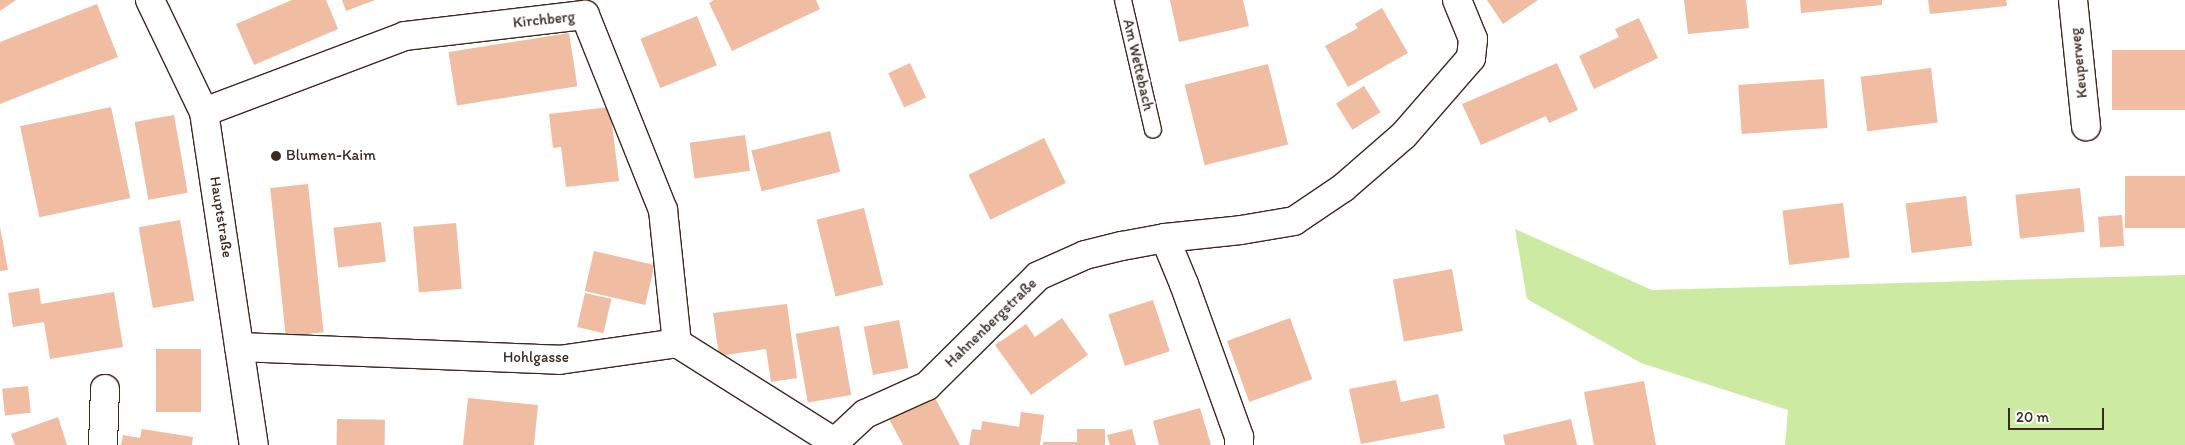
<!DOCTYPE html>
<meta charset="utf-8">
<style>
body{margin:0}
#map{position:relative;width:2185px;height:445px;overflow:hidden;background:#fff;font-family:Itim,sans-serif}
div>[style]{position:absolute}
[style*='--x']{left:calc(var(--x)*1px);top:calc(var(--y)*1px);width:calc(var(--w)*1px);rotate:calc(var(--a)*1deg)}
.green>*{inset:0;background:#cceaa1}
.building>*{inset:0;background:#f0bca2;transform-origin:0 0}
.roads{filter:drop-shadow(1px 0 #3b2a1e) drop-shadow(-1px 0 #3b2a1e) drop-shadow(0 1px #3b2a1e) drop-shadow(0 -1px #3b2a1e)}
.lane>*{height:16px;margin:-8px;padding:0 8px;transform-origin:8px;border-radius:8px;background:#fff}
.street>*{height:28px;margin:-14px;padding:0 14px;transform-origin:14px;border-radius:14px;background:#fff}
.secondary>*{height:28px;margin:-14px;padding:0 14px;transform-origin:14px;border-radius:14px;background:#fff}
.dots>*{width:14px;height:14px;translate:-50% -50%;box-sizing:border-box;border:2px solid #fff;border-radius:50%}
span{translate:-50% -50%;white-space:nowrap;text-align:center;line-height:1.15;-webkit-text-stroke:4px #fff;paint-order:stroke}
.street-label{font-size:15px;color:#3b2a1e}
.poi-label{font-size:15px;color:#3b2a1e}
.left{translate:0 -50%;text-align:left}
.scale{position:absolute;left:2008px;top:408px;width:96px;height:22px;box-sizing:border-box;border:2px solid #3b2a1e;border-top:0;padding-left:6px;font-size:15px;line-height:18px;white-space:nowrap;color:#3b2a1e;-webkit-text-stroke:4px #fff;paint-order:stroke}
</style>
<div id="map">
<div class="green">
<i style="clip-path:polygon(1515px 229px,1652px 290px,2185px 275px,2185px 445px,1785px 445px,1788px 410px,1641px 363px,1527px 299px)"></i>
</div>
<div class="building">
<i style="clip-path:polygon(0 0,16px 0,0 11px)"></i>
<i style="clip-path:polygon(292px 0,326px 0,338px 29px,254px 65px,236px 24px)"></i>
<i style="clip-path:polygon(342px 0,375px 0,346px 11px)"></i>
<i style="clip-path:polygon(714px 0,816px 0,820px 9px,732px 51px,709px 3px)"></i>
<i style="clip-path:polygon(1170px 0,1243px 0,1249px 26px,1179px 42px)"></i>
<i style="clip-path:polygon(1487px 0,1538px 0,1503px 24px)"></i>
<i style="clip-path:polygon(1684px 0,1746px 0,1749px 28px,1688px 34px)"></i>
<i style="clip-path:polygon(1800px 0,1882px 0,1882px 5px,1801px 13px)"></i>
<i style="clip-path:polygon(1928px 0,2006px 0,2007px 6px,1930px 14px)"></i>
<i style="clip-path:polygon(97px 4px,118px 57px,0 104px,0 42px)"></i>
<i style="clip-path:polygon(1382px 8px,1408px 53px,1348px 87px,1325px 46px,1358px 28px,1355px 24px)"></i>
<i style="left:697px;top:16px;width:53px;height:61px;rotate:68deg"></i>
<i style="clip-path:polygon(1639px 18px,1658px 58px,1594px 89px,1579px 56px,1619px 37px,1615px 29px)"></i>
<i style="left:569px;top:33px;width:54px;height:122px;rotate:81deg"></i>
<i style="left:2185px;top:50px;width:60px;height:73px;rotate:90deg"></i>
<i style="left:910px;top:63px;width:38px;height:24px;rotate:65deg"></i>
<i style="clip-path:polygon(1557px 63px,1578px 110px,1549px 123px,1546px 116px,1481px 145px,1462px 104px)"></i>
<i style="left:1268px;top:64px;width:83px;height:86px;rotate:76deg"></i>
<i style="left:1931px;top:68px;width:55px;height:71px;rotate:83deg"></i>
<i style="left:1824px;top:79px;width:49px;height:86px;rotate:86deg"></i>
<i style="left:1364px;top:86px;width:31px;height:33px;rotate:58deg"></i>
<i style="left:111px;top:107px;width:93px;height:93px;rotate:78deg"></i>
<i style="clip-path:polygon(610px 107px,619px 181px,566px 187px,561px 147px,553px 148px,549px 114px)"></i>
<i style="left:174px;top:115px;width:79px;height:40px;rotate:80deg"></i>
<i style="left:830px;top:131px;width:42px;height:81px;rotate:76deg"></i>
<i style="left:745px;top:135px;width:36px;height:56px;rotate:82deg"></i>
<i style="left:1044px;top:138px;width:50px;height:84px;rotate:64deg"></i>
<i style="left:2185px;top:176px;width:52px;height:60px;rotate:90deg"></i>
<i style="left:308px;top:184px;width:149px;height:38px;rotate:84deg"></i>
<i style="left:2080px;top:188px;width:44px;height:65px;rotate:84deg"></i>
<i style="left:1966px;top:196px;width:50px;height:61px;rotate:83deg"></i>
<i style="left:1843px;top:203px;width:55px;height:61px;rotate:83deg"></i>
<i style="left:864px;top:208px;width:79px;height:49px;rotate:76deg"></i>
<i style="left:2122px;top:215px;width:31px;height:24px;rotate:86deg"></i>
<i style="left:180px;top:220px;width:82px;height:42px;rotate:80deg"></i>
<i style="left:381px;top:222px;width:40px;height:48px;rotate:83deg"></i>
<i style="left:456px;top:223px;width:66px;height:43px;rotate:85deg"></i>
<i style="clip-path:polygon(0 227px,8px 270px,0 271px)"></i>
<i style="left:594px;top:251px;width:62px;height:41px;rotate:13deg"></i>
<i style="left:1452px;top:269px;width:63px;height:60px;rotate:80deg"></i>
<i style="clip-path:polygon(39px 288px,41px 304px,114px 292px,123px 347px,50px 359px,44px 322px,13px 327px,8px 293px)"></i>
<i style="left:585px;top:293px;width:27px;height:35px;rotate:13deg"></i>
<i style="left:1153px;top:300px;width:54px;height:47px;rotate:72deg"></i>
<i style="clip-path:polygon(787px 304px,797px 378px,771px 382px,766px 349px,719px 356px,713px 313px)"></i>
<i style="clip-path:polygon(1062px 318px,1088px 355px,1031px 395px,995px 345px,1026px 324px,1035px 337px)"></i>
<i style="left:1290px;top:318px;width:65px;height:67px;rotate:70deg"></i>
<i style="left:899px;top:320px;width:49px;height:36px;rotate:79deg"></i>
<i style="left:839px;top:326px;width:70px;height:44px;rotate:80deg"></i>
<i style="left:156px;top:349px;width:45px;height:63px"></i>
<i style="clip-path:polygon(1396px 380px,1401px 402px,1438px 394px,1445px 428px,1361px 444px,1349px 389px)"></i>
<i style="clip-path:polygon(1644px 381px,1656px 445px,1594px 445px,1584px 392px)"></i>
<i style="left:28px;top:386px;width:27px;height:26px;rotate:84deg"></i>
<i style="clip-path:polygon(934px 396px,960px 445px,903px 445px,889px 419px)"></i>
<i style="clip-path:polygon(468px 398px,538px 405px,534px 445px,463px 445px)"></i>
<i style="clip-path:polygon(1200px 408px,1211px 445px,1159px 445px,1153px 421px)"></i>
<i style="clip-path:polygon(1021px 412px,1044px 415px,1040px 445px,969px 445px,972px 429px,981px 430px,982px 421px,1019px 427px)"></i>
<i style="clip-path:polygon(58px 417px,67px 445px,15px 445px,11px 434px)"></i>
<i style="left:337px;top:419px;width:48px;height:26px;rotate:1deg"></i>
<i style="clip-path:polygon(1571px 419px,1577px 445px,1505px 445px,1503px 435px)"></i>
<i style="clip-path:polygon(142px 429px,193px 437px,192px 445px,121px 445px,123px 435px,140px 438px)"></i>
<i style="clip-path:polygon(1077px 429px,1105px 429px,1105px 445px,1043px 445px,1043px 442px,1077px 442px)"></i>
<i style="clip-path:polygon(1132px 429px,1136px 445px,1110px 445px,1107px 435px)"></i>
</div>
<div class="roads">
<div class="lane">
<i style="--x:1123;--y:0;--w:133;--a:77"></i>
</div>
<div class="street">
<i style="--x:2073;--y:0;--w:127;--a:84.1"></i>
<i style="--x:204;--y:112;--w:215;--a:-20.7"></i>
<i style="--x:405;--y:36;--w:181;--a:-6.7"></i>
<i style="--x:585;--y:15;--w:210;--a:68.2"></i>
<i style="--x:663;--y:210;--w:134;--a:84"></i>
<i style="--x:1165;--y:238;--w:50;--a:67.6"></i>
<i style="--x:1184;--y:284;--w:163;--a:70.2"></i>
<i style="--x:1239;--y:437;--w:8;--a:90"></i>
<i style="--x:239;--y:347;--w:320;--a:2.3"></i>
<i style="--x:559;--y:360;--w:119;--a:-8.2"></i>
<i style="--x:677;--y:343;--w:191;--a:32.2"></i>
<i style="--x:835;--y:442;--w:41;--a:-43"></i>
<i style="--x:865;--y:414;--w:68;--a:-24.3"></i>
<i style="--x:927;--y:386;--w:156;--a:-44.7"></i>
<i style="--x:1038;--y:276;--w:51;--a:-24.1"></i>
<i style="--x:1085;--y:255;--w:38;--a:-14"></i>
<i style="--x:1122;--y:246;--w:44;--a:-10.5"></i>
<i style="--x:1165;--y:238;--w:76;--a:-6"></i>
<i style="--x:1241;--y:230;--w:54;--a:-9.6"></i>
<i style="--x:1294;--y:221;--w:59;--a:-34"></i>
<i style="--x:1343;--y:188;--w:81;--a:-41"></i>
<i style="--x:1404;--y:135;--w:102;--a:-49"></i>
<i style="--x:1471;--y:58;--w:19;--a:-84"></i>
<i style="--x:1473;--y:39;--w:42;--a:-112.3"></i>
<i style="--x:103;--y:445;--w:56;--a:-88"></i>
</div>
<div class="secondary">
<i style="--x:150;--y:0;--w:124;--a:64.3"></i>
<i style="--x:204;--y:112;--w:337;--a:81.5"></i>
</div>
</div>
<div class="dots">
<i style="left:276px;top:156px;background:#3b2a1e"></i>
</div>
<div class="street-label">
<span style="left:544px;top:20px;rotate:-6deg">Kirchberg</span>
<span style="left:2079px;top:63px;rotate:-96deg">Keuperweg</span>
<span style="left:1138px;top:65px;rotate:77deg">Am Wettebach</span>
<span style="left:221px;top:217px;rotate:81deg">Hauptstraße</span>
<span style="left:991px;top:323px;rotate:-44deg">Hahnenbergstraße</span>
<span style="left:536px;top:358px">Hohlgasse</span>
</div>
<div class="poi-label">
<span class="left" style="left:286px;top:156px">Blumen-Kaim</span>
</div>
<div class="scale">20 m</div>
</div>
